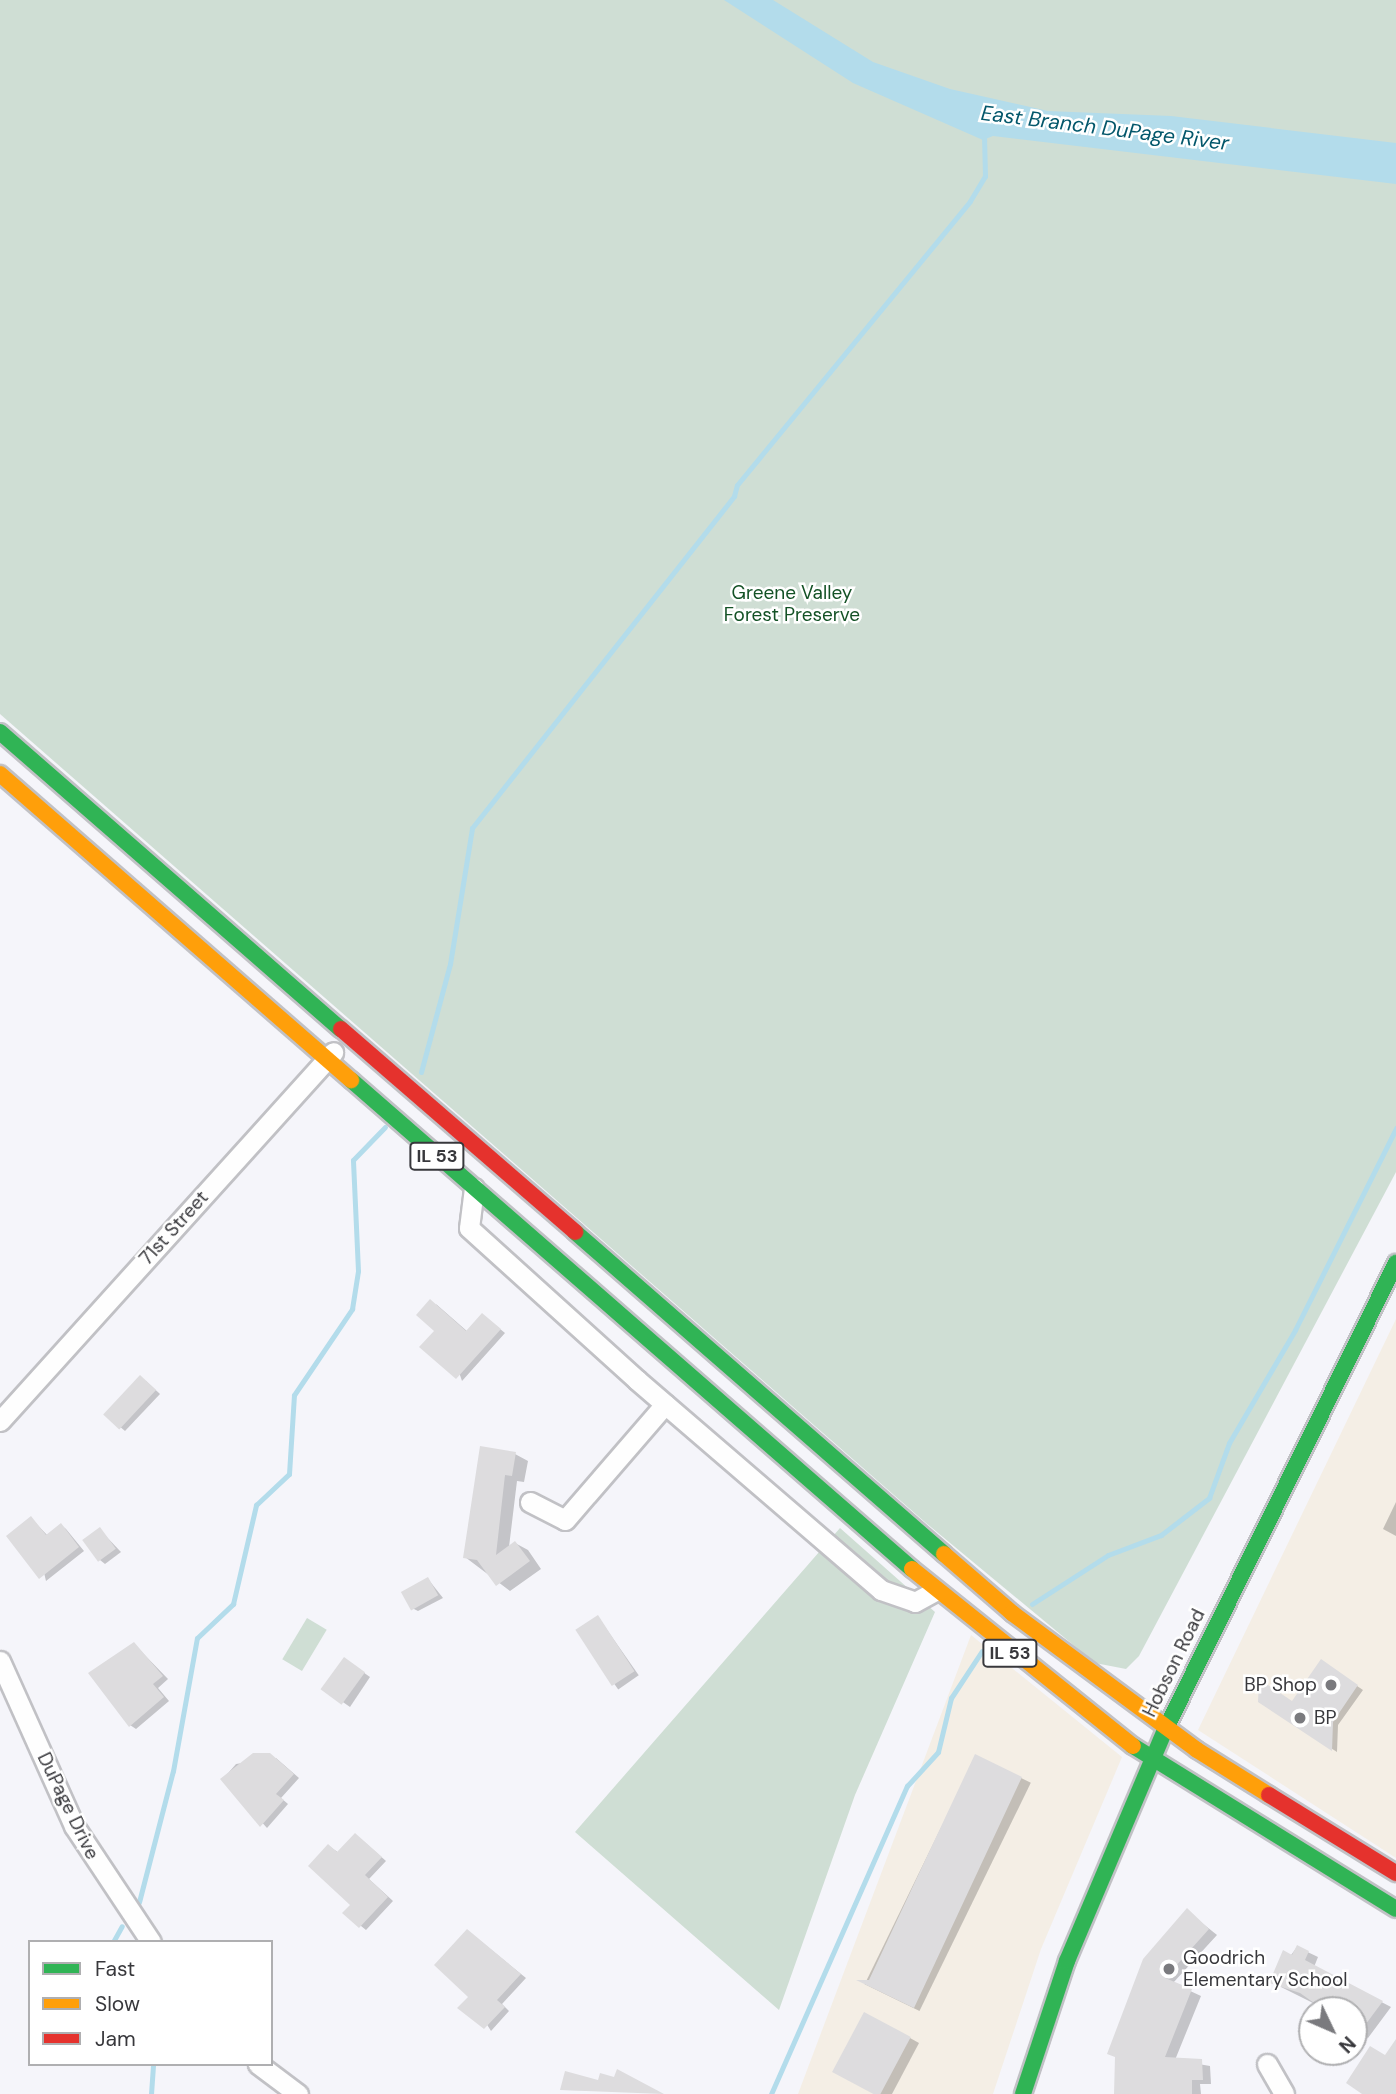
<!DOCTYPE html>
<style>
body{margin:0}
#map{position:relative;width:1396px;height:2094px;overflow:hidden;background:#f5f5fa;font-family:"DM Sans",sans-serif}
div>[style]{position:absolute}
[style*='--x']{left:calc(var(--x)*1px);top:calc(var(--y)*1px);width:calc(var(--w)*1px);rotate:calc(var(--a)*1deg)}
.commercial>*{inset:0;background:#f4eee5}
.green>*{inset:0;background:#cfded4;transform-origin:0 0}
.water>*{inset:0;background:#b3dceb}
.shadow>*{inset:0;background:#0003;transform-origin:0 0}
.stream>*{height:5px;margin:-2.5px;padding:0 2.5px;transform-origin:2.5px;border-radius:2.5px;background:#b3dceb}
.building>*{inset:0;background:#dddcde;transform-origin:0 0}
.roads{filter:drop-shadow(2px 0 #c1c1c5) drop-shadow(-2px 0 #c1c1c5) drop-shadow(0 2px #c1c1c5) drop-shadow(0 -2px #c1c1c5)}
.street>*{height:19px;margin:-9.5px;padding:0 9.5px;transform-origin:9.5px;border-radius:9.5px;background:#fefefe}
.fast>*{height:16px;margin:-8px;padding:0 8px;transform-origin:8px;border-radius:8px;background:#30b455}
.slow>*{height:16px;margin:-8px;padding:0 8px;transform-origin:8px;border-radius:8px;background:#ff9f0a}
.jam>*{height:16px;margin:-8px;padding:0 8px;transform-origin:8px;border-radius:8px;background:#e5322d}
.dots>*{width:19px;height:19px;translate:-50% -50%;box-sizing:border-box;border:4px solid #fff;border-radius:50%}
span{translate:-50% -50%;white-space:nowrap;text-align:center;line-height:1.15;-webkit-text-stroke:5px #fff;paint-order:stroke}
.shield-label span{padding:2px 5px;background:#fff;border:2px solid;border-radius:5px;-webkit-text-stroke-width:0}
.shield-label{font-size:18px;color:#38383c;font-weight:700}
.park-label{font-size:19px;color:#145226}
.street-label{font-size:19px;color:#38383c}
.poi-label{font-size:19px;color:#38383c}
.right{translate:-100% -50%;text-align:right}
.left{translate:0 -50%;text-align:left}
.water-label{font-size:21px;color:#03576b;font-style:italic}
.legend{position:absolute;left:28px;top:1940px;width:245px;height:126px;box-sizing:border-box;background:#fff;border:2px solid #afafb1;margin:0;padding:9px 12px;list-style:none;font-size:21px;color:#38383c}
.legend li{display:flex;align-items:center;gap:14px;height:35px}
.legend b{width:35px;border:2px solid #afafb1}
.north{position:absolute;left:1298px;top:1996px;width:70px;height:70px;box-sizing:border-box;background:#fff;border:2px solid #afafb1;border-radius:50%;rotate:134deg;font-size:19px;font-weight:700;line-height:28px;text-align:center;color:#38383c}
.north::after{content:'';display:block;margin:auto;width:24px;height:32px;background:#7a7a7e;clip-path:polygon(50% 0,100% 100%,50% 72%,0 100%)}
</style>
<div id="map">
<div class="commercial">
<i style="clip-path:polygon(1396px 1319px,1396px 1858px,1198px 1730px)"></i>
<i style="clip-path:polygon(971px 1635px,1122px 1757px,1041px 1949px,993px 2094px,798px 2094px)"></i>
</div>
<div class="green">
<i style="clip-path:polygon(0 0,1396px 0,1396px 1172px,1139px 1656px,1126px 1669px,1095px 1663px,926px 1523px,0 714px)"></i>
<i style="clip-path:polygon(840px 1528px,935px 1612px,855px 1795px,779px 2010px,575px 1832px)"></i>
<i style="left:307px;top:1618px;width:23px;height:48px;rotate:31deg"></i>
</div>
<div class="water">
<i style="clip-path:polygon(724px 0,773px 0,873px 62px,950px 89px,1048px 111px,1171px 116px,1396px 143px,1396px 184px,993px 136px,983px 140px,853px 83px)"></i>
</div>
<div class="shadow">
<i style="clip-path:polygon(436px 1304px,468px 1332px,483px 1315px,505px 1333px,462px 1381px)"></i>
<i style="clip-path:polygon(146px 1381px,160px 1394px,125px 1431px,105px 1414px)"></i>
<i style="clip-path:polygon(515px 1454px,528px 1461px,524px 1482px,517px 1481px,509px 1547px,515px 1543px,528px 1550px,541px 1569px,510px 1591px,465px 1557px)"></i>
<i style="clip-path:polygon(1396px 1502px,1396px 1536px,1383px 1529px)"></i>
<i style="clip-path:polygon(31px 1518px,48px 1536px,61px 1525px,66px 1529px,84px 1551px,46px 1581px)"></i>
<i style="clip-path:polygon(100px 1530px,121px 1552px,105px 1564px,100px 1560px)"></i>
<i style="clip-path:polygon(428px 1579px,443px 1598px,418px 1611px,412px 1608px)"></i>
<i style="left:598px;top:1617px;width:71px;height:25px;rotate:55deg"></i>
<i style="clip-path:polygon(134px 1644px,168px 1679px,158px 1688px,169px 1701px,136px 1729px,130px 1725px)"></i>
<i style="clip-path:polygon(350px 1663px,370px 1677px,350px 1707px,324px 1689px)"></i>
<i style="clip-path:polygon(1326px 1665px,1363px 1690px,1338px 1725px,1337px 1752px,1259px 1702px,1293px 1703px)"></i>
<i style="left:976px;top:1756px;width:61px;height:254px;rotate:26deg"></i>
<i style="clip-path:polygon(276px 1758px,299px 1778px,281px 1798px,288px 1804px,267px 1828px,223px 1779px,236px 1764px)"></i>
<i style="clip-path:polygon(361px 1839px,386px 1861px,369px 1879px,393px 1901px,366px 1930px,345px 1913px,352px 1904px,329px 1846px,339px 1853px)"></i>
<i style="clip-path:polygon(1187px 1911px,1217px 1935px,1173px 1983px,1201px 1996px,1175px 2060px,1210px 2066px,1211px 2084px,1200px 2084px,1201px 2094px,1115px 2094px)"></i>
<i style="clip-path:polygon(473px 1935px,526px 1978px,502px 2004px,509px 2011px,491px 2031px,470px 1997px)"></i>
<i style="clip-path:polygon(1297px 1947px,1318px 1957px,1314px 1967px,1391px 2007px,1368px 2038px,1354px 2030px,1354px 2010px,1327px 2010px,1271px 1982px)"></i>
<i style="clip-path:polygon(910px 2038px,919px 2043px,892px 2094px,876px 2094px,834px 2071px)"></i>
<i style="clip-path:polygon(599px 2082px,658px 2091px,562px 2090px)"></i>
</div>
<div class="stream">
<i style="--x:421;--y:1072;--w:112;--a:-75"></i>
<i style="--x:450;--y:964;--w:138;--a:-80.8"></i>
<i style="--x:472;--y:828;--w:423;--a:-51.7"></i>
<i style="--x:734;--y:496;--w:11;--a:-75"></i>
<i style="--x:737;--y:485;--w:367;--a:-50.6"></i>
<i style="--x:970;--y:201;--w:29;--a:-59"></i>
<i style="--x:985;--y:176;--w:41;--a:-91.4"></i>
<i style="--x:1032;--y:1604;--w:90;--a:-32.8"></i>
<i style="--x:1108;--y:1555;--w:57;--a:-20.7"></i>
<i style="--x:1161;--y:1535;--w:61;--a:-37.6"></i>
<i style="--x:1209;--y:1498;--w:59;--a:-70"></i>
<i style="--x:1229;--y:1443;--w:131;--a:-59.7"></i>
<i style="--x:1295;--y:1330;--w:226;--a:-63.4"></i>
<i style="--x:139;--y:1902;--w:135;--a:-75.5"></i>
<i style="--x:173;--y:1771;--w:135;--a:-79.8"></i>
<i style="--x:197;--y:1638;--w:50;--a:-43.4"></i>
<i style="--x:233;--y:1604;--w:102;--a:-76.9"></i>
<i style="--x:256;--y:1505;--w:45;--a:-43.2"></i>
<i style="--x:289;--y:1474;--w:79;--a:-86.4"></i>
<i style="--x:294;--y:1395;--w:104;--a:-56"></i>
<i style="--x:352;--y:1309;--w:38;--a:-81"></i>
<i style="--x:358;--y:1271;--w:111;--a:-92.6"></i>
<i style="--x:353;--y:1160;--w:46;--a:-45.9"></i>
<i style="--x:113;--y:1942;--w:18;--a:-61"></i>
<i style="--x:151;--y:2094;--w:30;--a:-86"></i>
<i style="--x:771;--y:2094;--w:337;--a:-66.2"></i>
<i style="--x:907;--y:1786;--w:46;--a:-47.6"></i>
<i style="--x:938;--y:1752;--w:56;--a:-76.5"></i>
<i style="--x:951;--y:1698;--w:56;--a:-56.6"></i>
</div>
<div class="building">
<i style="clip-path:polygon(430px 1299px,466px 1331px,482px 1313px,501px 1329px,456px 1379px,419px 1347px,434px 1331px,416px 1315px)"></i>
<i style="left:140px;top:1375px;width:22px;height:54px;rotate:43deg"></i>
<i style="clip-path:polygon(480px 1446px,516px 1452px,512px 1476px,505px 1475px,496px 1555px,515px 1541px,530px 1561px,496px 1586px,477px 1560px,463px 1558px)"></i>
<i style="clip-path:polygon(31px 1516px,46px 1535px,61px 1523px,79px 1547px,39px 1579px,6px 1536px)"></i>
<i style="left:100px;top:1527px;width:27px;height:22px;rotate:54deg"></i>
<i style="left:428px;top:1577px;width:21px;height:31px;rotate:61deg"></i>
<i style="left:598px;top:1615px;width:67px;height:27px;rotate:57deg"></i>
<i style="clip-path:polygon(134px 1642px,163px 1676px,153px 1684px,164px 1697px,129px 1727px,88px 1673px)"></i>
<i style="left:344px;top:1657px;width:26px;height:40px;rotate:36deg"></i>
<i style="clip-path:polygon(1321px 1659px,1358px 1685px,1333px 1722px,1332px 1751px,1258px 1702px,1259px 1679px,1292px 1701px)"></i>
<i style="clip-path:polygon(253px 1753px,270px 1753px,294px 1774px,276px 1794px,284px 1800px,260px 1827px,220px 1779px)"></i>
<i style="clip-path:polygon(975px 1754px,1022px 1777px,914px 2008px,856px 1980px,869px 1980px)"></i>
<i style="clip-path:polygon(355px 1833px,382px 1857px,365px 1875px,388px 1897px,359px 1928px,342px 1913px,350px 1905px,308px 1866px,328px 1844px,337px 1852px)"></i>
<i style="clip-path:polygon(1187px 1908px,1209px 1929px,1165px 1978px,1192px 1989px,1165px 2057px,1202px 2059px,1203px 2080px,1192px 2080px,1192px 2094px,1114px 2094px,1115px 2057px,1107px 2054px,1143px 1959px)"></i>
<i style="clip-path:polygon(467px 1929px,521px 1974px,497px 2000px,505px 2007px,484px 2029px,457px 2008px,468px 1997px,434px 1965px)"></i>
<i style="clip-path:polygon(1297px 1945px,1309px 1951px,1305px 1960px,1383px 2001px,1354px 2040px,1354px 2010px,1324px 2010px,1300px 1993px,1269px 1983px,1283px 1950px,1292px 1955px)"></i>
<i style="left:864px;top:2012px;width:53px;height:68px;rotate:28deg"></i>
<i style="clip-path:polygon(1396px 2039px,1396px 2094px,1362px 2094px,1346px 2083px,1370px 2046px,1385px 2055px)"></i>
<i style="clip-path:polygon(617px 2069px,664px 2094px,560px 2090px,565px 2071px,598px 2080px,600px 2073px,614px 2077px)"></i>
</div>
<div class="roads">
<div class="street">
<i style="--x:474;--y:1188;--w:40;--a:97.1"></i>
<i style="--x:469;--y:1228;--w:227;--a:42.1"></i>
<i style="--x:637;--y:1380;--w:322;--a:40.7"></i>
<i style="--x:881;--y:1590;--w:36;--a:19"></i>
<i style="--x:915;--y:1602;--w:23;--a:-29"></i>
<i style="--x:0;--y:1421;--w:497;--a:-47.9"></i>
<i style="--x:530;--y:1502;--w:39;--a:27"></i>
<i style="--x:565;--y:1520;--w:153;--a:-49.2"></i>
<i style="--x:0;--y:1661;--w:181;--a:65.8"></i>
<i style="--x:74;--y:1826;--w:139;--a:56.4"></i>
<i style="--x:258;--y:2064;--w:50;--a:36.9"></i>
<i style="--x:1267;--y:2064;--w:34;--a:60"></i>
</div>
<div class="fast">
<i style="--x:0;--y:732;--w:452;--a:41.1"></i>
<i style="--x:351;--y:1080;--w:744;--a:41.08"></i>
<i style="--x:575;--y:1232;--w:490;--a:41.1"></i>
<i style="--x:1133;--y:1746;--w:309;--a:31.8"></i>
<i style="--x:1023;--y:2094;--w:140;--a:-71.7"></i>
<i style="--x:1067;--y:1961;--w:253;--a:-67"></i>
<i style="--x:1166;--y:1728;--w:519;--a:-63.68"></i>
</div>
<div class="slow">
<i style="--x:0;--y:774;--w:466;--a:41.1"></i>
<i style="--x:944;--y:1554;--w:90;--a:40.9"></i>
<i style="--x:1012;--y:1613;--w:230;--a:36.5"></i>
<i style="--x:1197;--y:1750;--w:85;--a:32"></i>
<i style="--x:912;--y:1569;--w:283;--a:38.7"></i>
</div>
<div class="jam">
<i style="--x:341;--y:1029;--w:310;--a:40.9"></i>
<i style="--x:1269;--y:1795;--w:149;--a:31.6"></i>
</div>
</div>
<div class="dots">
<i style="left:1331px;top:1685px;background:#7a7a7e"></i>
<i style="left:1300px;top:1718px;background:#7a7a7e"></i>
<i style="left:1169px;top:1969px;background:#7a7a7e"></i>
</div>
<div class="shield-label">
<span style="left:437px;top:1156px">IL 53</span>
<span style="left:1010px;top:1653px">IL 53</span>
</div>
<div class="park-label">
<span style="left:792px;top:604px">Greene Valley<br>Forest Preserve</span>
</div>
<div class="street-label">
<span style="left:174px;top:1228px;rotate:-48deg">71st Street</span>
<span style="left:1174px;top:1663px;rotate:-64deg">Hobson Road</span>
<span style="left:68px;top:1806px;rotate:64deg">DuPage Drive</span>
</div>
<div class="poi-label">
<span class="right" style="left:1317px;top:1685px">BP Shop</span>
<span class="left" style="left:1314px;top:1718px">BP</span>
<span class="left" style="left:1183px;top:1969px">Goodrich<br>Elementary School</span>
</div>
<div class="water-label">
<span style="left:1105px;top:128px;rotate:7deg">East Branch DuPage River</span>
</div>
<ul class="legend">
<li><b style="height:9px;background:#30b455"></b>Fast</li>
<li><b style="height:9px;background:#ff9f0a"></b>Slow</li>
<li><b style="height:9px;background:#e5322d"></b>Jam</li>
</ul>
<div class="north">N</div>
</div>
